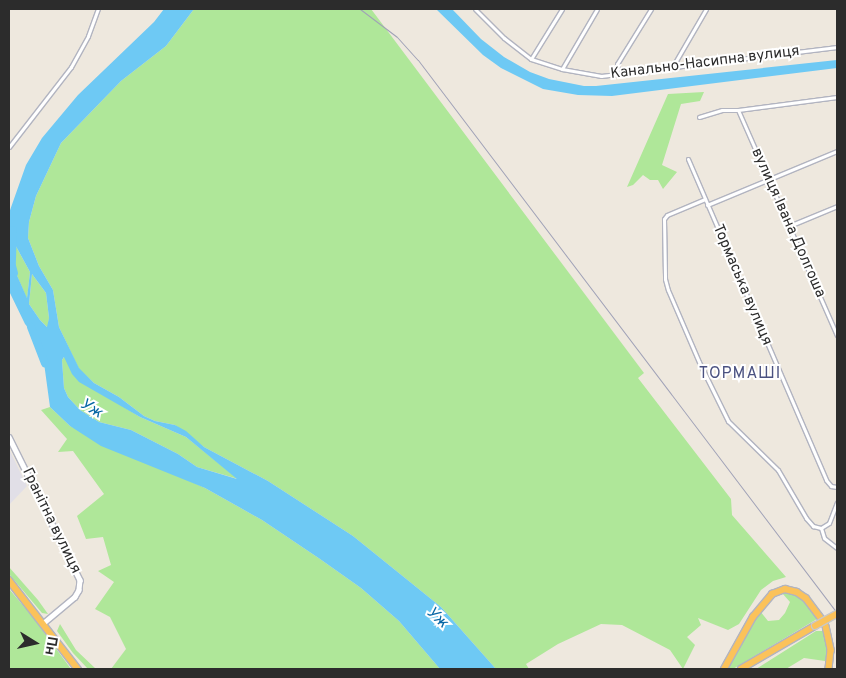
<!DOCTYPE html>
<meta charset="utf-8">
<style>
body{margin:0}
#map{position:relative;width:846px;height:678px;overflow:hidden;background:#eee8de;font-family:Overpass,sans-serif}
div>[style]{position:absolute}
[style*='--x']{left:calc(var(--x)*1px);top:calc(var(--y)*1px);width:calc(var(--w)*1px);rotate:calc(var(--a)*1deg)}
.industrial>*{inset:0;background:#e1dfe7}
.green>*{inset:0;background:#afe799}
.water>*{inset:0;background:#6ec9f4}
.river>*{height:8px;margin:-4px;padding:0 4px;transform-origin:4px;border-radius:4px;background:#6ec9f4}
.roads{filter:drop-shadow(1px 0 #b2b4c0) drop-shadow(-1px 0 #b2b4c0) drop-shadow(0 1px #b2b4c0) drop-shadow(0 -1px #b2b4c0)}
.minor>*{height:3px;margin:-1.5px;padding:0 1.5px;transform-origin:1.5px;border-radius:1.5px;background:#fff}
.tertiary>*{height:4.5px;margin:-2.25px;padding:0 2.25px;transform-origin:2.25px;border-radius:2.25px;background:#fff}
.trunk>*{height:5.5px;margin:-2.75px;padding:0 2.75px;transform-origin:2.75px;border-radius:2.75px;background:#fbc25a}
.rail>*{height:1px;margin:-0.5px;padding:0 0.5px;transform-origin:0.5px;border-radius:0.5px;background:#a0a2b7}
.bridges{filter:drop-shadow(1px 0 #c8c8c8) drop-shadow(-1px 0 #c8c8c8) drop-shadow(0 1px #c8c8c8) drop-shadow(0 -1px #c8c8c8)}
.trunk-bridge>*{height:5.5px;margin:-2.75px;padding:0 2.75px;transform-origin:2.75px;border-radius:2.75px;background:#fbc25a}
span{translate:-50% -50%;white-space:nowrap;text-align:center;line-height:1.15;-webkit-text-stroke:4px #fff;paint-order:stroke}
.street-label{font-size:15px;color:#2c2c2c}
.neighbourhood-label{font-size:16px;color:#4a5180;letter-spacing:1px}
.water-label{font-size:16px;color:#0867a5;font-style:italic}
.frame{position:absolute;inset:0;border:10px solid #2c2c2c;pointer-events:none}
.north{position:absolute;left:10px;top:618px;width:50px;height:50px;-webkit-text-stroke:4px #fff;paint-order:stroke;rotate:100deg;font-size:14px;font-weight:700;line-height:20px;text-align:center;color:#2c2c2c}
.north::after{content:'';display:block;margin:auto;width:18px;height:22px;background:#2c2c2c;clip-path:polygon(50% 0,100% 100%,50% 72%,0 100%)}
</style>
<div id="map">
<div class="industrial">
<i style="clip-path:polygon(9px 449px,27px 486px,9px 505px)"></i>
</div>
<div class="green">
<i style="clip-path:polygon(194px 9px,371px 9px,644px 373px,638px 378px,731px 499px,732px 515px,786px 577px,773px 581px,761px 590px,739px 624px,728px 630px,698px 618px,701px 625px,687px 637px,695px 645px,683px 669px,670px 650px,622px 625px,601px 624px,558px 644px,526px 664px,529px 669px,496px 669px,441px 607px,353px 536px,268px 481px,204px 447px,175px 425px,155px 421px,144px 416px,119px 397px,94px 383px,79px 369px,59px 327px,53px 290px,39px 266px,28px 238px,29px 222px,36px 196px,61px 143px,121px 81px,166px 46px)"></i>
<i style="clip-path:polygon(704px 92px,700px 101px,681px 104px,662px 165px,677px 172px,663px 189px,658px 180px,650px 180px,643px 175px,633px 185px,627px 187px,668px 94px)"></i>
<i style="clip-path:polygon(12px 239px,30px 272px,27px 299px,12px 264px,10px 242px)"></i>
<i style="clip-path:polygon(32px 274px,46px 293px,49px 318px,48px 328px,40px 320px,29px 304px)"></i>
<i style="clip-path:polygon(65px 356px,104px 395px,140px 417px,186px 437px,238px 479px,197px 467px,178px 454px,131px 430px,99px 422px,80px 410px,68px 397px,64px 388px,62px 360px)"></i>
<i style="clip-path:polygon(50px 407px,70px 426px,205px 488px,262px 520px,320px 559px,361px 588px,399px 621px,440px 669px,111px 669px,126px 649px,110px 617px,95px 609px,114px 582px,98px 571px,111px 565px,103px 537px,86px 539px,77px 516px,104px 494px,73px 451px,58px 452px,67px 439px,41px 410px)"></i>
<i style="clip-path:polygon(9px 567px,38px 600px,48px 614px,42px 613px,9px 574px)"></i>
<i style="clip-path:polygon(9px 589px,32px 616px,71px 669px,9px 669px)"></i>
<i style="clip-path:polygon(782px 593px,793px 593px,800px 597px,817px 619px,733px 669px,728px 669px,760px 611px,768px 621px,779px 620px,785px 613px,790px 602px)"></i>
<i style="clip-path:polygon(60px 624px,76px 650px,96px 669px,88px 669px,73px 653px,57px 631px)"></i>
<i style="clip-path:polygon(816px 631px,823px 631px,827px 640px,828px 649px,825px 661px,804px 658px,786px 669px,756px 669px)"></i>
</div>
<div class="water">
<i style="clip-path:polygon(evenodd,164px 9px,194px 9px,166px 46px,121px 81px,61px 143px,36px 196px,29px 222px,28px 238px,39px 266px,53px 290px,59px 327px,79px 368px,94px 383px,119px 397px,144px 416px,155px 421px,175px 425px,186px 431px,204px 447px,268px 481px,353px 536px,441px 607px,496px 669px,440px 669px,399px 621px,361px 588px,320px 559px,262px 520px,205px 488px,101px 446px,70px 426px,50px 407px,44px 363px,38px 340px,25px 324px,9px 291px,9px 213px,26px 165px,42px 138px,78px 95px,154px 22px,164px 9px,12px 239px,30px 272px,27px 298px,12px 264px,10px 242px,12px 239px,164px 9px,32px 274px,46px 293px,49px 318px,47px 327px,40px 320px,29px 304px,32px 274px,164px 9px,64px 357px,72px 374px,79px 382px,140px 417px,186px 437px,237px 479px,197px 467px,178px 454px,131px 430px,99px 422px,80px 410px,68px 397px,64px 388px,62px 360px,64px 357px)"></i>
<i style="clip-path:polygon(436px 9px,452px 9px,481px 39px,504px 57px,530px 72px,549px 79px,584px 86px,596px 86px,837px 60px,837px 68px,612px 96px,578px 95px,543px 89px,501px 68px,483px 55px)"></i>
</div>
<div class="river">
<i style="--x:13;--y:230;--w:36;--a:92"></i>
<i style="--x:12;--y:266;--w:7;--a:74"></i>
<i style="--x:31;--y:327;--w:39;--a:69"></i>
</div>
<div class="roads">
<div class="minor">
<i style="--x:475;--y:9;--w:41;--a:45"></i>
<i style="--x:504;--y:38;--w:34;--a:38"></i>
<i style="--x:531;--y:59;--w:33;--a:18"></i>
<i style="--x:562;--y:69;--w:40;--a:10"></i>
<i style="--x:601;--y:76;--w:238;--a:-7"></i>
<i style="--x:531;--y:59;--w:59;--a:-58.2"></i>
<i style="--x:673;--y:66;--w:66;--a:-59.9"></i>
<i style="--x:562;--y:69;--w:69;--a:-59.7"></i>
<i style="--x:618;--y:74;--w:10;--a:-96"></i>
<i style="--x:617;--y:64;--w:65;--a:-58.3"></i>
<i style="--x:738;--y:110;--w:246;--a:66.3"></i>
<i style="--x:699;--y:117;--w:24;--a:-17"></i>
<i style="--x:722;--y:110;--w:16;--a:0"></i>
<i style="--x:738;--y:110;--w:100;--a:-7.5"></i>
<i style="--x:9;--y:147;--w:101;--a:-52.2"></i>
<i style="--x:71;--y:67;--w:35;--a:-61"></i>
<i style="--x:88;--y:36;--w:29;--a:-70"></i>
<i style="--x:688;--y:159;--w:349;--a:66.7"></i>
<i style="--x:826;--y:480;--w:8;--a:50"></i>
<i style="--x:831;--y:486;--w:6;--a:9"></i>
<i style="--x:705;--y:199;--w:41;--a:157.2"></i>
<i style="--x:667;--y:215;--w:5;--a:127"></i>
<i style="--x:664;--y:219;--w:60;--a:89"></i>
<i style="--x:665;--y:279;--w:11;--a:75"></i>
<i style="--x:668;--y:290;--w:78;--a:66.7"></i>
<i style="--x:699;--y:362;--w:66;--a:63.8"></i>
<i style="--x:728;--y:421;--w:70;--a:44.4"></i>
<i style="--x:778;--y:470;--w:56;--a:59.7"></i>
<i style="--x:806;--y:518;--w:11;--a:49"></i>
<i style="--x:813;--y:526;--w:8;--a:14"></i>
<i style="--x:821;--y:528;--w:10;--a:73"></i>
<i style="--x:824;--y:538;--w:16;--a:38"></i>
<i style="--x:707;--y:205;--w:141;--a:-22.6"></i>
<i style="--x:789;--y:226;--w:52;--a:-22.6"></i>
<i style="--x:821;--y:528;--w:9;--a:-32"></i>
<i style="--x:829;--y:523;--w:22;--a:-69"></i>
</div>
<div class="tertiary">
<i style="--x:9;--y:437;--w:160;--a:63.6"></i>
<i style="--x:80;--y:580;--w:10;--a:96"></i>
<i style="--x:79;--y:590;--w:8;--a:120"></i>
<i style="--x:75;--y:597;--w:40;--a:140"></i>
</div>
<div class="trunk">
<i style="--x:9;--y:580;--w:113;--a:52.2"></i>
<i style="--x:826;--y:626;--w:25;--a:78"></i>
<i style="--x:831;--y:650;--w:19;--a:96"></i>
<i style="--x:724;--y:669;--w:60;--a:-60.9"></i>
<i style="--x:753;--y:617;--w:30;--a:-50"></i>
<i style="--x:772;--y:594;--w:14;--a:-21"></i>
<i style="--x:785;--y:589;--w:12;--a:14"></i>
<i style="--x:797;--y:592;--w:11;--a:34"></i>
<i style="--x:806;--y:598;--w:25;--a:53"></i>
<i style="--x:741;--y:669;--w:86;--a:-30.2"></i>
</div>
</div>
<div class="rail">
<i style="--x:360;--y:9;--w:46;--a:37.1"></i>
<i style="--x:397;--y:37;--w:31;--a:48"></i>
<i style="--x:418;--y:60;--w:694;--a:52.85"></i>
</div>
<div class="bridges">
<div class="trunk-bridge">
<i style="--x:815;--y:626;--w:25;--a:-29"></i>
</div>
</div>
<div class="street-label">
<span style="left:705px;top:63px;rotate:-7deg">Канально-Насипна вулиця</span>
<span style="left:788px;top:223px;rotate:66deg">вулиця Івана Долгоша</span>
<span style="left:742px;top:285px;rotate:67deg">Тормаська вулиця</span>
<span style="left:51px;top:521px;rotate:64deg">Гранітна вулиця</span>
</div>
<div class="neighbourhood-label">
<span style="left:740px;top:374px">ТОРМАШІ</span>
</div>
<div class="water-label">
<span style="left:91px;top:409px;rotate:31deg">Уж</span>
<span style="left:437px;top:618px;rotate:43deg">Уж</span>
</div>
<div class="frame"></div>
<div class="north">Пн</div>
</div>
